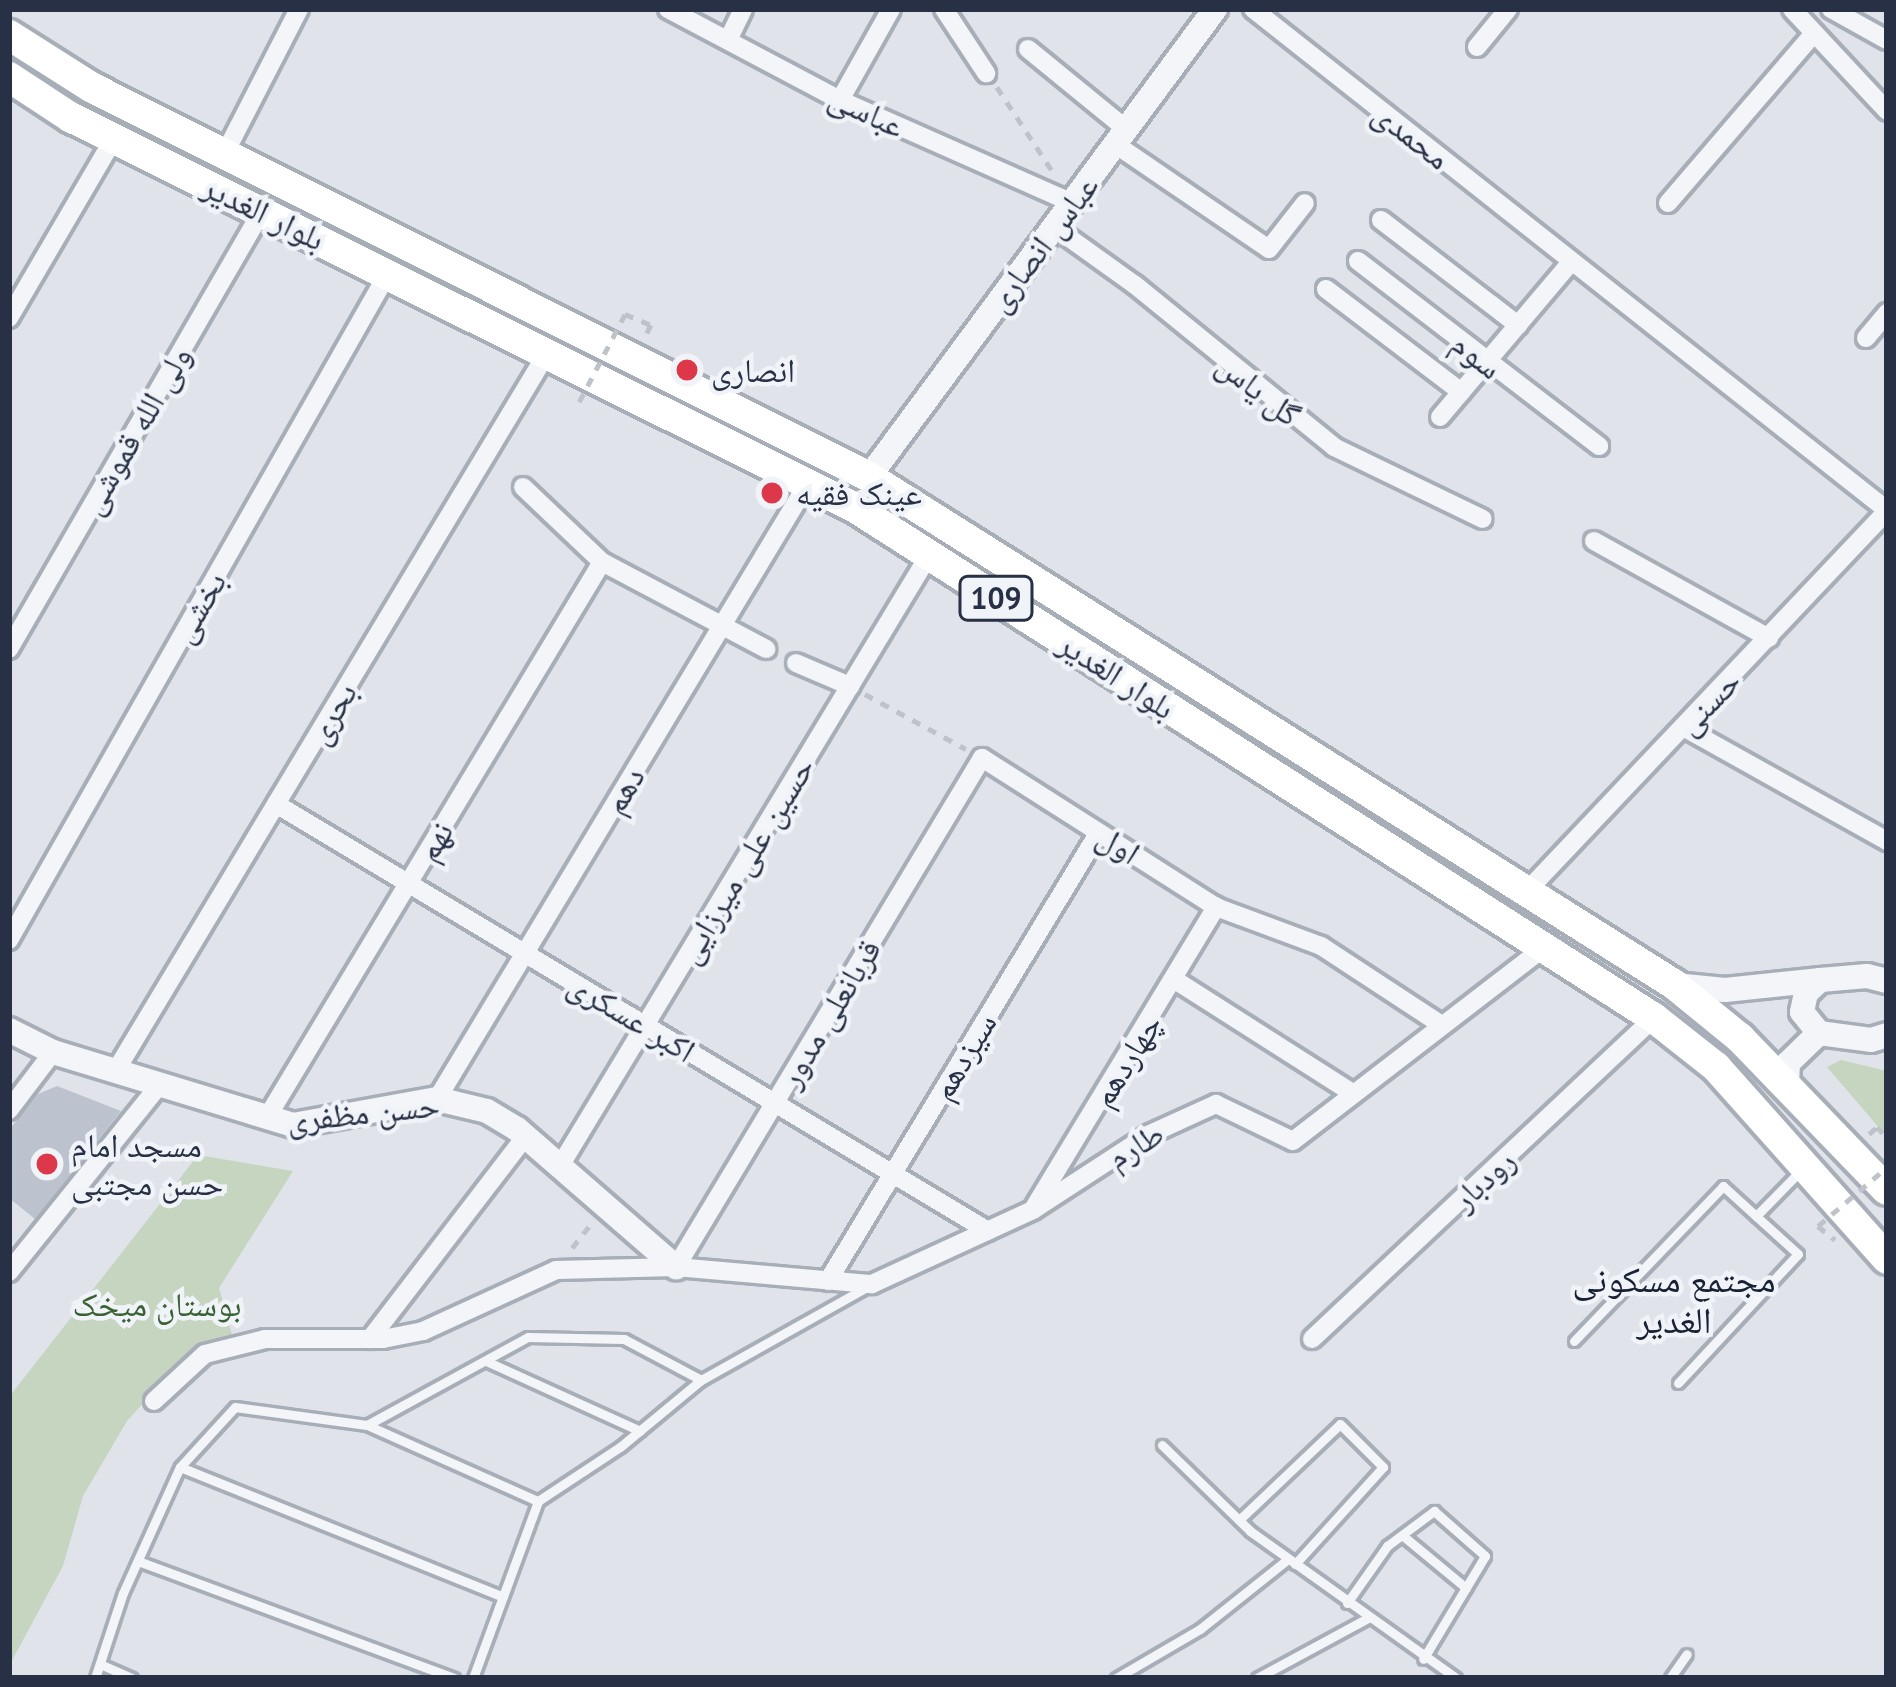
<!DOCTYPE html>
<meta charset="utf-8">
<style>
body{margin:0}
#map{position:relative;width:1896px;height:1687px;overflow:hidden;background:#e0e4ea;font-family:"PT Sans","Noto Naskh Arabic",sans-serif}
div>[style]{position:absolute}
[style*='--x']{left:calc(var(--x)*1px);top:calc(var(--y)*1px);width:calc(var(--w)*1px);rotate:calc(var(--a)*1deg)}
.green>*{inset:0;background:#c5d5c0}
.building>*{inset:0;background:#bcc2ce}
.path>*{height:4.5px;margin-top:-2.25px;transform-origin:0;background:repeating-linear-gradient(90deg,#bec2c9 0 9px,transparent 0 18px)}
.roads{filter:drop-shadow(3px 0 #a8aeb8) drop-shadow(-3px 0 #a8aeb8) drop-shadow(0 3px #a8aeb8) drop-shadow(0 -3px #a8aeb8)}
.service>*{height:9px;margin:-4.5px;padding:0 4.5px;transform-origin:4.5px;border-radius:4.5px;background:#f3f5f8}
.minor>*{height:18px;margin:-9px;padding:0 9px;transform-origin:9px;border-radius:9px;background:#f3f5f8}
.tertiary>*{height:24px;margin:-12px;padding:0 12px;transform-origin:12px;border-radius:12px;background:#f3f5f8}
.primary>*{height:30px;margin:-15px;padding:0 15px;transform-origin:15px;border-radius:15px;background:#fff}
.path-bridge>*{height:4.5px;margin-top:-2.25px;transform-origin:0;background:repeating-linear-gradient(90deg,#bec2c9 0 9px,transparent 0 18px)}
.dots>*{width:33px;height:33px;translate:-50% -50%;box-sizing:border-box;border:6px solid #f0f3f8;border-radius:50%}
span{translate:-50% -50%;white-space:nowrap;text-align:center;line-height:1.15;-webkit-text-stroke:9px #f0f3f8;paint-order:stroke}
.shield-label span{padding:3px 9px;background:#f0f3f8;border:3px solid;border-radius:9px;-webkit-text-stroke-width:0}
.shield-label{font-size:30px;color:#273044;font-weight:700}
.street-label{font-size:33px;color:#273044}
.poi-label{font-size:33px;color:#273044}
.left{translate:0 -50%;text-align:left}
.park-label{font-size:33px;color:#396132}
.neighbourhood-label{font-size:36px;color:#192134}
.frame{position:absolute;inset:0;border:12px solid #273044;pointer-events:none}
</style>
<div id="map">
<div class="green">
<i style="clip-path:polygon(1841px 1060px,1887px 1071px,1887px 1137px,1827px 1067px)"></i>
<i style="clip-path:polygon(198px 1155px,293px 1171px,219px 1288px,233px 1338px,185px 1357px,127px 1421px,83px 1496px,63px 1566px,9px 1666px,9px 1397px)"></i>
</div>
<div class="building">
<i style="clip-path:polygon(57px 1086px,121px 1111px,35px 1219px,9px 1198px,9px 1130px,38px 1094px)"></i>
</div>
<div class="path">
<i style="--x:997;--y:87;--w:102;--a:56.6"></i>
<i style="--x:625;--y:314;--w:28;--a:23"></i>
<i style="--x:651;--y:325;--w:14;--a:115"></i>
<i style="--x:865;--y:694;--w:115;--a:28.6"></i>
<i style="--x:1869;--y:1134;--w:11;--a:-41"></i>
<i style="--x:1877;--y:1127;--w:14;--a:45"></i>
<i style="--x:1818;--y:1226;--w:22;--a:39"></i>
<i style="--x:572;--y:1248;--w:31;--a:-52"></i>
</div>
<div class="roads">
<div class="service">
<i style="--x:1574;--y:1341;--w:215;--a:-46.1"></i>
<i style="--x:1723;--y:1186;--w:45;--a:42.3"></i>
<i style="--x:486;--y:1361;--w:169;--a:24.4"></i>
<i style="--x:1678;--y:1383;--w:176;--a:-47.1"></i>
<i style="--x:1798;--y:1254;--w:57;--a:-137.9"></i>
<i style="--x:1756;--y:1216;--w:64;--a:-45.6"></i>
<i style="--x:367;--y:1425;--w:183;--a:-28.7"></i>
<i style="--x:528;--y:1337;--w:96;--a:1.2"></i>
<i style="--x:624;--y:1339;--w:87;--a:28"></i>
<i style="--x:1162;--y:1445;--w:123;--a:44.3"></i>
<i style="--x:1250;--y:1531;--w:253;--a:35.5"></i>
<i style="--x:180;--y:1467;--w:348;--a:21.9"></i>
<i style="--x:1239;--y:1520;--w:139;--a:-43.5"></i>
<i style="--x:1340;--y:1424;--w:61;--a:45"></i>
<i style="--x:1383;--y:1467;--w:131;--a:132.2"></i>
<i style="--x:1402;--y:1535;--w:83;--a:39.6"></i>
<i style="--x:138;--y:1561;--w:337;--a:20.3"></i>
<i style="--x:1347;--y:1603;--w:70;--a:-54.9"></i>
<i style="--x:1387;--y:1546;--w:59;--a:-36.7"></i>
<i style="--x:1434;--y:1511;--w:68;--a:41.4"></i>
<i style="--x:1485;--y:1556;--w:120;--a:121"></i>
<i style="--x:100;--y:1664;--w:35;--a:24"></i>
<i style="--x:95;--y:1678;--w:89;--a:-71.8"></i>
<i style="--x:123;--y:1593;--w:138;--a:-65.7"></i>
<i style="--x:180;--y:1467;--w:81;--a:-47.5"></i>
<i style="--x:235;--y:1407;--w:133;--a:7.8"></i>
<i style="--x:367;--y:1425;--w:187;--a:24"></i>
<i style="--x:473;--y:1678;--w:189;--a:-69.8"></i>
<i style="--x:538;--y:1501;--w:98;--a:-33.4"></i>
<i style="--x:620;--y:1447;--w:105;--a:-39.6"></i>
<i style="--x:701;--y:1380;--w:190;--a:-29.3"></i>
<i style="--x:1116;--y:1678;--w:97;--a:-30.3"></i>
<i style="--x:1200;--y:1629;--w:112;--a:-38.5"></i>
<i style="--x:1257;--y:1678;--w:126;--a:-28.4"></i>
<i style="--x:1670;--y:1678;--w:29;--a:-55"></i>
</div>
<div class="minor">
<i style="--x:668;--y:9;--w:195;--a:27.9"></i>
<i style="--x:840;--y:100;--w:254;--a:23.9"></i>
<i style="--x:944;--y:9;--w:77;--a:56.7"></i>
<i style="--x:1253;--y:9;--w:808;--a:38.32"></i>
<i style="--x:1792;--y:9;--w:139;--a:47"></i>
<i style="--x:1831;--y:9;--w:64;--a:29"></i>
<i style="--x:728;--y:40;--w:34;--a:-64"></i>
<i style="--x:1477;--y:47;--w:49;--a:-50.8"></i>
<i style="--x:1028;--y:49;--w:127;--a:39.2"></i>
<i style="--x:840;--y:100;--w:104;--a:-60.7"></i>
<i style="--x:1115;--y:144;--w:186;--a:34.3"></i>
<i style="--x:1269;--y:249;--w:58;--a:-52"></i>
<i style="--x:225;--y:153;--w:162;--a:-62.8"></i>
<i style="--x:1668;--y:203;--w:224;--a:-49.3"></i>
<i style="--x:1381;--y:220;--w:173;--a:37.5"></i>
<i style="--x:1054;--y:227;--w:100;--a:35.6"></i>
<i style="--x:1135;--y:285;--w:257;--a:39.1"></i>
<i style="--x:1334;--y:447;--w:165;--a:25.8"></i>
<i style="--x:1358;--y:261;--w:304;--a:37.5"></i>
<i style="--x:1326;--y:289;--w:170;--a:37.3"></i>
<i style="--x:9;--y:318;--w:208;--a:-59.7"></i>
<i style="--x:1866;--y:338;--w:33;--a:-50"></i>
<i style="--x:1440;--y:417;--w:204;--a:-49.8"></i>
<i style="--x:523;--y:487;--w:109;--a:43.5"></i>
<i style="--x:602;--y:562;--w:186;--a:27.9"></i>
<i style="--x:1594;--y:541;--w:200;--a:29"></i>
<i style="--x:9;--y:649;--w:506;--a:-59.99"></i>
<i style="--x:796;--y:663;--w:59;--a:23.1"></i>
<i style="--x:1683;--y:727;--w:234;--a:29.2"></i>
<i style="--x:276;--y:804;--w:830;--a:30.95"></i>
<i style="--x:1526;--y:892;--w:525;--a:-46.54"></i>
<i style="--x:9;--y:940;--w:767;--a:-60.39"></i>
<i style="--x:1175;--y:980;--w:209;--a:32.5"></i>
<i style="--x:115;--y:1072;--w:839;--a:-59"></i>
<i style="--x:437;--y:1099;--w:721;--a:-58.95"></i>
<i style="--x:9;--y:1110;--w:73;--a:-52.8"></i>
<i style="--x:266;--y:1119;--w:650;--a:-58.9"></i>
<i style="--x:560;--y:1166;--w:714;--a:-58.87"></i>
<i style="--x:1035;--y:1206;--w:350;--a:-58.8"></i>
<i style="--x:676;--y:1267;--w:594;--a:-58.99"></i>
<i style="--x:982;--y:758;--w:277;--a:32.5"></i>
<i style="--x:1216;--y:907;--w:112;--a:20.4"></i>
<i style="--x:1321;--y:946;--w:142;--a:33.2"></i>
<i style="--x:9;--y:1272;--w:238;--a:-51.2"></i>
<i style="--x:828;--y:1281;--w:524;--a:-58.89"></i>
<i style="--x:370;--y:1339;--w:256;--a:-52.5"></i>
<i style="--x:1312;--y:1339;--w:469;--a:-43.2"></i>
<i style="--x:154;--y:1401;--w:69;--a:-42.7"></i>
<i style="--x:205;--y:1354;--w:62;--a:-14"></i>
<i style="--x:265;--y:1339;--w:118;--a:0"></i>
<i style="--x:383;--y:1339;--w:41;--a:-11.3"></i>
<i style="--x:423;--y:1331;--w:146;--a:-24.6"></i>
<i style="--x:556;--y:1270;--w:120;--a:-1.4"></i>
<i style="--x:676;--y:1267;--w:197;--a:5"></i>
<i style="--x:872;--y:1284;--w:177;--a:-24.7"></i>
<i style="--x:1033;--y:1210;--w:137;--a:-33.1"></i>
<i style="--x:1148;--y:1135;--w:75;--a:-24.5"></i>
<i style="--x:1216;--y:1104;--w:85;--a:25.7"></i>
<i style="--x:1293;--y:1141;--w:318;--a:-37.6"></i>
</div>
<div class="tertiary">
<i style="--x:869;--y:477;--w:582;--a:-53.52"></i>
<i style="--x:1887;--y:981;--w:21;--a:-166"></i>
<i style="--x:1867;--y:976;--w:47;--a:175.1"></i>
<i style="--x:1820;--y:980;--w:19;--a:137"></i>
<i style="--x:1806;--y:993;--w:19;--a:102"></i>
<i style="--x:1802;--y:1012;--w:27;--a:51"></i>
<i style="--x:1819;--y:1033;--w:52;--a:7.7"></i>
<i style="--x:1871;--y:1040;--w:17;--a:-17"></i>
<i style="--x:1675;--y:985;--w:50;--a:5.7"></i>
<i style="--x:1725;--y:990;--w:96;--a:-6"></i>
<i style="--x:9;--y:1030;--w:49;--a:26.6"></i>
<i style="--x:53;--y:1052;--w:251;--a:16.9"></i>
<i style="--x:293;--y:1125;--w:146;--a:-10.2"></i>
<i style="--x:437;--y:1099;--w:51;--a:13.5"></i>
<i style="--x:487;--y:1111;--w:35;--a:31"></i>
<i style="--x:517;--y:1129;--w:211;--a:41"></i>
<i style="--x:1787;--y:1083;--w:20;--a:-87"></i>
<i style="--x:1788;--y:1063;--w:43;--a:-44.1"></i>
</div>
<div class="primary">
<i style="--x:9;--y:35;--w:97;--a:32.4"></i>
<i style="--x:91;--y:87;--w:870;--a:26.62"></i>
<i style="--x:869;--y:477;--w:953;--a:32.22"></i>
<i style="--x:1675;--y:985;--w:84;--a:39.2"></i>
<i style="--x:1740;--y:1038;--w:211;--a:46"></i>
<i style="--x:9;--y:77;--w:73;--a:33.3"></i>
<i style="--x:70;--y:117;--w:876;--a:26.45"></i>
<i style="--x:854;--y:507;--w:949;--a:32.57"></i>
<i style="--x:1654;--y:1018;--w:79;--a:38.3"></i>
<i style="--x:1716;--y:1067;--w:257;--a:48.3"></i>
</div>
</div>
<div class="path-bridge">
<i style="--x:579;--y:402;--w:99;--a:-62.4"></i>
<i style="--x:1818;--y:1226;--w:91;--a:-40.5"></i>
</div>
<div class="dots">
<i style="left:687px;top:370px;background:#dc384a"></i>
<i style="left:772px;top:493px;background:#dc384a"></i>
<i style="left:47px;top:1164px;background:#dc384a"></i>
</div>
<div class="shield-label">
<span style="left:996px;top:598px">109</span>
</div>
<div class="street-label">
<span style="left:867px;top:111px;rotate:25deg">عباسی</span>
<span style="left:1412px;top:135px;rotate:38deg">محمدی</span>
<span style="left:264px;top:212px;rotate:26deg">بلوار الغدیر</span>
<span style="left:1042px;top:243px;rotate:-53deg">عباس انصاری</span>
<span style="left:1477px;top:355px;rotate:38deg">سوم</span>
<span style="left:1259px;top:389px;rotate:38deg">گل یاس</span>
<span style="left:135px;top:430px;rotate:-60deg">ولی الله قموشی</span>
<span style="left:198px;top:607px;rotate:-60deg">بخشی</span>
<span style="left:1117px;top:675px;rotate:33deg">بلوار الغدیر</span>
<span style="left:1708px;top:702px;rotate:-46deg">حسنی</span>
<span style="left:331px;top:713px;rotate:-59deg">بحری</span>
<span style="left:623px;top:790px;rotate:-59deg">دهم</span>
<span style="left:434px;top:841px;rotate:-59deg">نهم</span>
<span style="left:1119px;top:844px;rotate:33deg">اول</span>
<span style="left:745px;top:860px;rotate:-59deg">حسین علی میرزایی</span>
<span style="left:829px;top:1013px;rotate:-59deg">قربانعلی مدور</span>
<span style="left:632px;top:1017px;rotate:31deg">اکبر عسکری</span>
<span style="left:963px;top:1056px;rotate:-59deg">سیزدهم</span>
<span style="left:1126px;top:1060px;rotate:-58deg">چهاردهم</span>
<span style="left:363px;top:1112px;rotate:-6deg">حسن مظفری</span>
<span style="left:1135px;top:1145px;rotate:-31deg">طارم</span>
<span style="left:1483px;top:1179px;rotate:-43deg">رودبار</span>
</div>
<div class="poi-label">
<span class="left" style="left:711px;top:370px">انصاری</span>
<span class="left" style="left:796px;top:493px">عینک فقیه</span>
<span class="left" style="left:71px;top:1164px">مسجد امام<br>حسن مجتبی</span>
</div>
<div class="park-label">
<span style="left:157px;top:1304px">بوستان میخک</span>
</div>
<div class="neighbourhood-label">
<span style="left:1674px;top:1299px">مجتمع مسکونی<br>الغدیر</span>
</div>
<div class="frame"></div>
</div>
